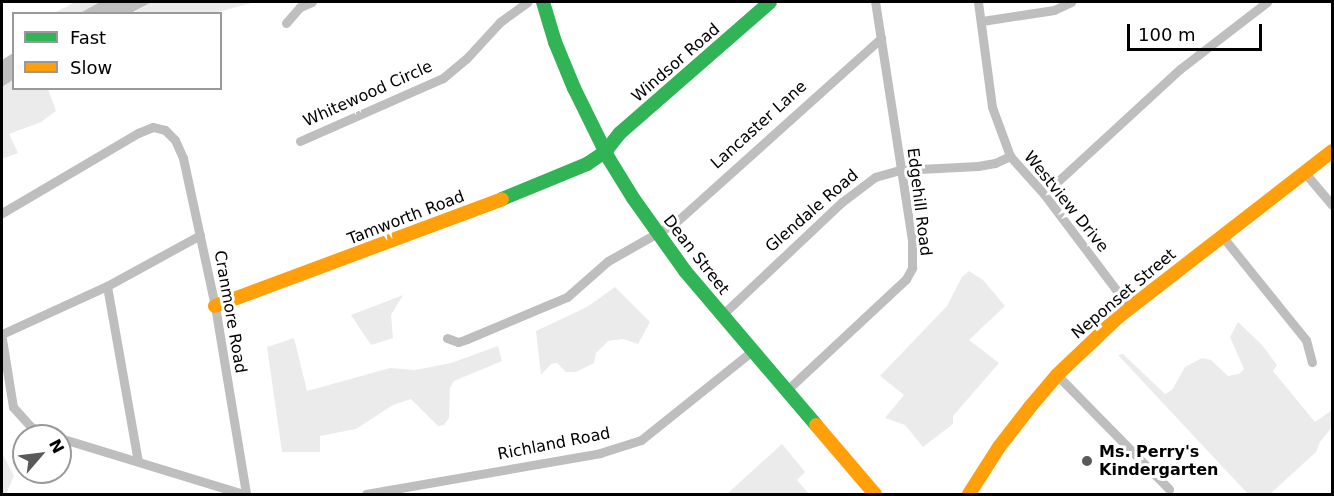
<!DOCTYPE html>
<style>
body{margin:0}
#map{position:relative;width:1334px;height:496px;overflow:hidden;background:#fff;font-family:"DejaVu Sans",sans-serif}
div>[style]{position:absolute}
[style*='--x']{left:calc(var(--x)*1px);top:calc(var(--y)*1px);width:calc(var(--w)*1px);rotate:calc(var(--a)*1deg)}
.green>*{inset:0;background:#ebebeb}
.water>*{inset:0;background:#bebebe}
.street>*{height:9px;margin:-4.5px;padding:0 4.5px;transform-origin:4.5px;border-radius:4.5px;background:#bebebe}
.fast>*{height:14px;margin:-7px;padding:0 7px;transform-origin:7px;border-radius:7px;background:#30b455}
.slow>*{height:14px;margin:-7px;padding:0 7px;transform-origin:7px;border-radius:7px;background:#ff9f0a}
.dots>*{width:16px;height:16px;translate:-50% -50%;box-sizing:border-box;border:3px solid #fff;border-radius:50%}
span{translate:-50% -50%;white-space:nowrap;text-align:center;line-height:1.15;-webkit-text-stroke:6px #fff;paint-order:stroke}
.street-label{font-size:16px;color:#000}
.poi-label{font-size:16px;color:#000;font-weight:700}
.left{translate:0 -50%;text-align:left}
.frame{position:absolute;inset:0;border:3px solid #000;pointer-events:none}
.legend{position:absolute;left:12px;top:12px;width:210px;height:78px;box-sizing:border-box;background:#fff;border:2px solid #999;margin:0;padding:8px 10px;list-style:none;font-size:18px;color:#000}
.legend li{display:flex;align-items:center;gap:12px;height:30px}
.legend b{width:30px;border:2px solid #999}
.north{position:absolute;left:12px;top:424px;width:60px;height:60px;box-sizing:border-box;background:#fff;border:2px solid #999;border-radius:50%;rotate:62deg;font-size:16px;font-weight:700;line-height:24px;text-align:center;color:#000}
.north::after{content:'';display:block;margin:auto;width:21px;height:27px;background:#595959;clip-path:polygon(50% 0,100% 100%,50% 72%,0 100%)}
.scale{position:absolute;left:1127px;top:24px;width:135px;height:27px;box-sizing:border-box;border:3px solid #000;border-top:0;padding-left:8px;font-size:18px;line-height:21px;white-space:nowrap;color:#000;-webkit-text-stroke:4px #fff;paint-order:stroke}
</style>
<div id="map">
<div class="green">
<i style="clip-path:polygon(75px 2px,100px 2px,80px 13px,54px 13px)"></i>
<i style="clip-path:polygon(152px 2px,256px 2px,214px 13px,131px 14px)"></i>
<i style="clip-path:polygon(13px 80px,14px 88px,48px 89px,56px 111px,41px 122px,9px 134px,18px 153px,2px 159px,2px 87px)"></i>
<i style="clip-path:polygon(969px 271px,983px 280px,1005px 306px,969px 340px,999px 363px,953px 416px,953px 424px,923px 447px,905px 425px,885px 418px,904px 395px,880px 376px,947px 306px,962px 277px)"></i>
<i style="clip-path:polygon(615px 287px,650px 322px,638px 344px,623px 339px,608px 341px,596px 353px,594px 363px,576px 372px,566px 372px,557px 363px,551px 364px,541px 375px,536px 331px,587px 307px)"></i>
<i style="clip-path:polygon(403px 295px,391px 315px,393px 338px,371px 345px,351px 315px)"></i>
<i style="clip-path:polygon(1238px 322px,1262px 345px,1277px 365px,1273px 371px,1315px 422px,1332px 410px,1332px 427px,1320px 442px,1316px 452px,1270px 494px,1248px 494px,1118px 355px,1123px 354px,1165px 394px,1172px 390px,1185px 367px,1202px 358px,1211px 360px,1228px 376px,1239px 374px,1244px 369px,1230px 337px)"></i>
<i style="clip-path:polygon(294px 338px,307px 391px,390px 368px,415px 370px,451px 363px,498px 346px,502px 361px,454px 381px,450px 388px,449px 418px,444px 425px,438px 426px,411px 399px,393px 405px,356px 429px,320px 436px,320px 452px,282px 452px,267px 347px)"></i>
<i style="clip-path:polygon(782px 444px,805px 472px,797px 480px,809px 494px,727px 494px)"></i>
<i style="clip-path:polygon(2px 453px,14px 476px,6px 494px,2px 494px)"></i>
</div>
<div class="water">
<i style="clip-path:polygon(100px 2px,152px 2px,131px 13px,80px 13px)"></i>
<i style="clip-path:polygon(13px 53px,13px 80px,2px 87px,2px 60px)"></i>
</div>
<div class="street">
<i style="--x:978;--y:2;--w:106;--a:82.4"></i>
<i style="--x:992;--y:107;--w:52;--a:69.8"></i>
<i style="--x:1010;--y:156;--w:51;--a:48.2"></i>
<i style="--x:1044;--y:194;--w:141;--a:53"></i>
<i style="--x:982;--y:21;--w:73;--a:-8.7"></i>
<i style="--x:1054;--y:10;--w:19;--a:-25"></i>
<i style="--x:286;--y:23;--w:21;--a:-49"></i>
<i style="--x:300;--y:7;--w:13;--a:-23"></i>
<i style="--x:300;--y:141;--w:156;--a:-23.8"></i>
<i style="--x:443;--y:78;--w:30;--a:-40"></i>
<i style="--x:466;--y:59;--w:50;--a:-47.4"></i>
<i style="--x:500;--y:22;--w:34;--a:-36"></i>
<i style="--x:1305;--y:173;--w:42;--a:49.8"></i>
<i style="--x:1044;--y:194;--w:185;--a:-42.6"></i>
<i style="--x:1180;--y:69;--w:110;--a:-37.6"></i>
<i style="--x:2;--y:213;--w:158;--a:-30.5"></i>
<i style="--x:138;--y:133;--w:16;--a:-22"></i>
<i style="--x:153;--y:127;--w:12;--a:14"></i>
<i style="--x:165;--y:130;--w:14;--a:45"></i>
<i style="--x:175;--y:140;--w:20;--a:66"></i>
<i style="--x:183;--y:158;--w:151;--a:77.8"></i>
<i style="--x:215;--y:306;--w:191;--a:80.6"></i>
<i style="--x:1222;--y:236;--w:134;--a:51.1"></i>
<i style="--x:1306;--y:340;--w:23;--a:75"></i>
<i style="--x:107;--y:286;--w:178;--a:80"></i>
<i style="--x:722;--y:315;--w:165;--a:-43.3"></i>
<i style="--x:842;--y:202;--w:41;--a:-37.1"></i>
<i style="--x:875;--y:177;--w:26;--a:-16"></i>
<i style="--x:900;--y:170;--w:78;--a:-2.9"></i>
<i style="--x:978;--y:166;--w:17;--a:-10"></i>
<i style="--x:995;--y:163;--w:17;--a:-25"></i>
<i style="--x:2;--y:334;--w:115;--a:-24.6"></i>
<i style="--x:107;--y:286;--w:106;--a:-28.7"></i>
<i style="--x:447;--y:338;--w:12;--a:20"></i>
<i style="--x:458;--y:342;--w:9;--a:-18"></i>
<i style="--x:467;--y:339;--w:108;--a:-22.8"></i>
<i style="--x:567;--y:297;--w:55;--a:-41.3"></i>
<i style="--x:608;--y:261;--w:77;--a:-29.6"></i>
<i style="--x:675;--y:223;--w:277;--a:-41.9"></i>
<i style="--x:2;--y:339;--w:69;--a:80.8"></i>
<i style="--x:13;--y:407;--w:27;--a:48"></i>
<i style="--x:31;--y:427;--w:25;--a:21"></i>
<i style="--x:1057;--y:375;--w:160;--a:45.5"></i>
<i style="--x:787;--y:390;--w:163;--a:-43"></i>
<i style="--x:906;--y:279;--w:13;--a:-61"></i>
<i style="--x:912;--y:268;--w:28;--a:-90"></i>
<i style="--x:912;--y:240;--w:241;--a:-98.8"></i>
<i style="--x:60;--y:438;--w:191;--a:17"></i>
<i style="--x:366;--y:494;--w:238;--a:-9.9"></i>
<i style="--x:600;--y:453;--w:43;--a:-17.6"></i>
<i style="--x:641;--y:440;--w:142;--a:-38.7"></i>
</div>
<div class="fast">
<i style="--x:543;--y:2;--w:42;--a:73.3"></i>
<i style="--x:555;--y:42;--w:50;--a:67.6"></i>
<i style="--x:574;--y:88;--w:79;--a:63.8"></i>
<i style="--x:609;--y:159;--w:46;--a:58.4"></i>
<i style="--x:633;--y:198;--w:90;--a:54.5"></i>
<i style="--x:685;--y:271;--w:202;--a:49.6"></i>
<i style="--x:502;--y:199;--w:92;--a:-22.4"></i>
<i style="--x:587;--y:164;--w:22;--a:-34"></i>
<i style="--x:605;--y:152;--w:24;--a:-52"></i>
<i style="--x:620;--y:133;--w:199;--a:-41.1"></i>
</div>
<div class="slow">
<i style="--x:215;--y:306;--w:306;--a:-20.4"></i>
<i style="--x:816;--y:425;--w:91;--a:49.5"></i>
<i style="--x:969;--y:494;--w:56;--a:-57.4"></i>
<i style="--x:999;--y:447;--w:51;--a:-52.2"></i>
<i style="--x:1030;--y:407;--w:42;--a:-49.8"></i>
<i style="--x:1057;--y:375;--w:83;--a:-43.5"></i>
<i style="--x:1117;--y:318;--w:272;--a:-37.8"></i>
</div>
<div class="dots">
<i style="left:1087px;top:461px;background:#595959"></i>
</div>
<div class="street-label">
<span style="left:676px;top:63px;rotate:-41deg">Windsor Road</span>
<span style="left:368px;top:94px;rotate:-24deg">Whitewood Circle</span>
<span style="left:759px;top:125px;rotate:-42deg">Lancaster Lane</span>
<span style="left:919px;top:202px;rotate:83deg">Edgehill Road</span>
<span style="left:1066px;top:202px;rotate:51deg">Westview Drive</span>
<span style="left:812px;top:211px;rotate:-41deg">Glendale Road</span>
<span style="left:406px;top:218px;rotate:-21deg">Tamworth Road</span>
<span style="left:696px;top:255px;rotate:52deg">Dean Street</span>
<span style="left:1124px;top:294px;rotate:-40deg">Neponset Street</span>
<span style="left:230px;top:312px;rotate:80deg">Cranmore Road</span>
<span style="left:554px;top:444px;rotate:-11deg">Richland Road</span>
</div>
<div class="poi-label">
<span class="left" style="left:1099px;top:461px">Ms. Perry's<br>Kindergarten</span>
</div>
<div class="frame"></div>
<ul class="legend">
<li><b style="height:8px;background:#30b455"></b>Fast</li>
<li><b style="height:8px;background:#ff9f0a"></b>Slow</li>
</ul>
<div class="north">N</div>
<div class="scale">100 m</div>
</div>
